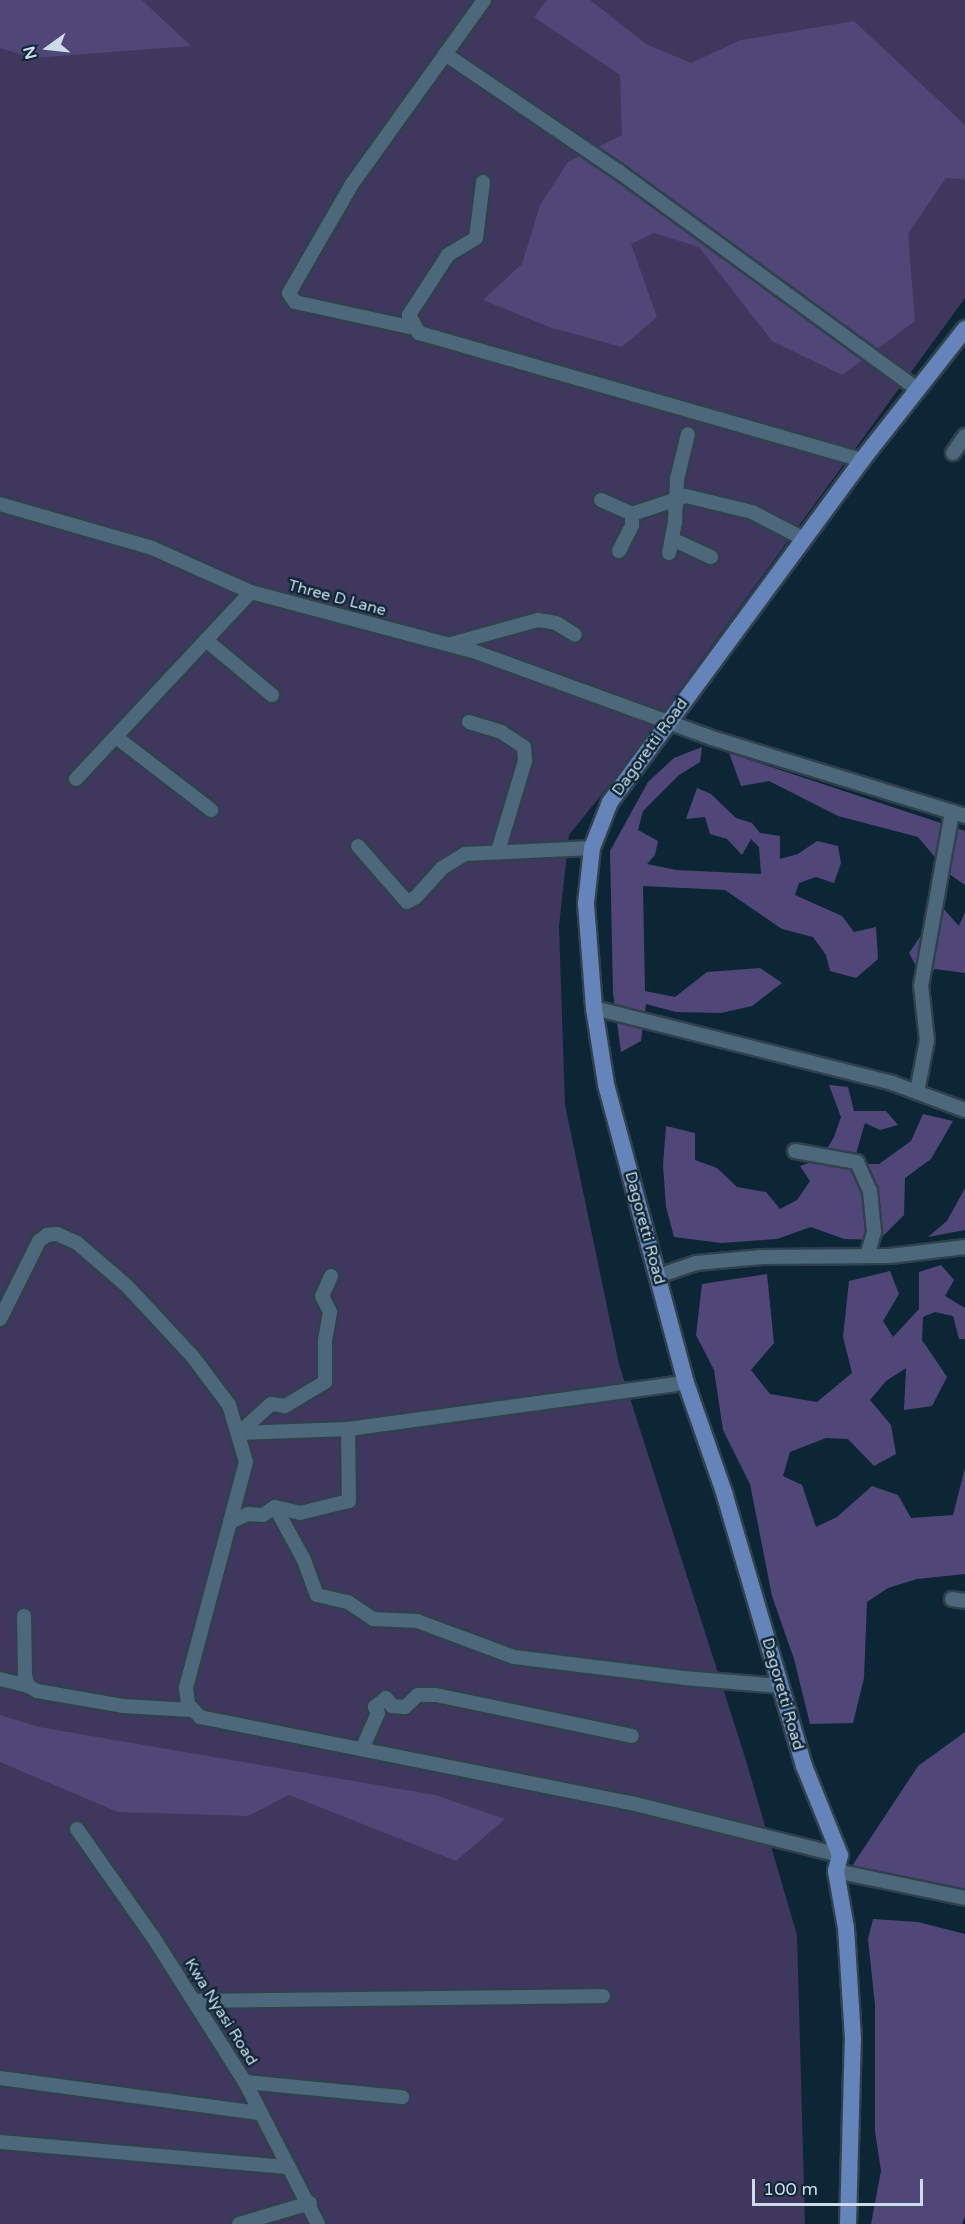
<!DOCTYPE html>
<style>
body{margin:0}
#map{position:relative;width:965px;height:2224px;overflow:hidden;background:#0d2636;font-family:"Varela Round",sans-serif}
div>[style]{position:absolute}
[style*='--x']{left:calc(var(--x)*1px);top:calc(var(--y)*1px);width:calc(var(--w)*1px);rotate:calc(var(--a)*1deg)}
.green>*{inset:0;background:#3f375d}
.forest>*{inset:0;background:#514678}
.roads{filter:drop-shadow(2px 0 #31404d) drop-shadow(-2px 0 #31404d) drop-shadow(0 2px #31404d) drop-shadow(0 -2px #31404d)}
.minor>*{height:14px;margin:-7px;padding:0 7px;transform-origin:7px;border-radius:7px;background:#4d687a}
.major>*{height:16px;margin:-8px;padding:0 8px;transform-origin:8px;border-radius:8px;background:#6584b9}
span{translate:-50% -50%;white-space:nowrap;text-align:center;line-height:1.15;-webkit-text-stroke:5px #0d2636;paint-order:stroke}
.street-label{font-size:16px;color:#cddbe6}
.north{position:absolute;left:18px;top:18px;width:60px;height:60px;-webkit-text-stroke:4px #0d2636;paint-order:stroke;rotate:255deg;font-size:16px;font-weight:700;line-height:24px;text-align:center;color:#cddbe6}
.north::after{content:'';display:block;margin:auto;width:21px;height:27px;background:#cddbe6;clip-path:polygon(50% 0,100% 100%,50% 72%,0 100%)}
.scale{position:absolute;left:752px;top:2179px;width:171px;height:27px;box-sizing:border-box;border:3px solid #cddbe6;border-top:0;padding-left:8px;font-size:18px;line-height:21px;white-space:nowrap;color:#cddbe6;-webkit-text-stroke:4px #0d2636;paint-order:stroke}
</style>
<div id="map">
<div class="green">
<i style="clip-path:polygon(0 0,965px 0,965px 298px,618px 774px,569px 835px,559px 926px,565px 1105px,619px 1364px,744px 1754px,797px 1935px,805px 2224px,0 2224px)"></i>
</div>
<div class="forest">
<i style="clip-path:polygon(0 0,142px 0,191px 46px,33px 58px,0 48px)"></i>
<i style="clip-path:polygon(547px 0,590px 0,646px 44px,691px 63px,741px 40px,854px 21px,965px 125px,965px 179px,946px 178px,908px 234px,915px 321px,842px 375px,772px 341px,699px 247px,654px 233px,631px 244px,657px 317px,622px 347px,552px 328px,483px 300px,522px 264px,540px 205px,568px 162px,622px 135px,620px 75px,534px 17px)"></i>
<i style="clip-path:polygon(702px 747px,700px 762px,679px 775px,643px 811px,638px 830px,658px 841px,655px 855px,647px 864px,676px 870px,761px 874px,759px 847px,751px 839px,742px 855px,727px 839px,710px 834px,705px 817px,686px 819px,697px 788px,711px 794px,736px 818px,752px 823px,760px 833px,780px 836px,780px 859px,798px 854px,817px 841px,838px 846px,841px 863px,834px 883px,816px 877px,799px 883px,795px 895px,842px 916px,854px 932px,876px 927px,878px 959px,856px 978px,830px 971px,826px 955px,813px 937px,782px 929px,725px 890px,643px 886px,645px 991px,675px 997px,707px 972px,760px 968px,782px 983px,752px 1006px,721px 1013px,676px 1012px,646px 1004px,641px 1041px,621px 1052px,613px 993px,610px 851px,648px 782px,674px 758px)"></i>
<i style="clip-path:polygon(729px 753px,965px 831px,965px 885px,949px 874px,918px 837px,838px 816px,769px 781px,741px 786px)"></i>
<i style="clip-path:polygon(941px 906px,959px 926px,965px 912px,965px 973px,935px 969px,923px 979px,909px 953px)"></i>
<i style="clip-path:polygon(829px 1085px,848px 1087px,854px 1111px,886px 1111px,898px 1125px,880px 1130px,865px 1123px,853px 1164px,879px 1164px,911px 1141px,923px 1114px,953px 1121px,931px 1159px,905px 1178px,904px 1215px,879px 1240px,844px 1239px,811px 1227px,777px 1239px,721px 1243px,674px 1237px,666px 1207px,663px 1165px,666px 1126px,695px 1133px,695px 1160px,717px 1168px,737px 1187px,766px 1192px,780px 1209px,797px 1200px,810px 1181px,800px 1166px,821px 1159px,834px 1137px,841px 1117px)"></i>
<i style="clip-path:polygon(965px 1188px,965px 1230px,928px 1237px,947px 1221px)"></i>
<i style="clip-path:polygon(941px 1265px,954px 1280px,945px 1296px,965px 1308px,965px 1339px,959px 1339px,953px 1316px,935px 1312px,923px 1317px,922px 1340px,947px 1377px,932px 1406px,904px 1410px,906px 1368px,886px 1381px,870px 1400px,891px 1425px,896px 1454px,874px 1466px,848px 1439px,826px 1438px,790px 1452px,783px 1476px,802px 1485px,816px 1527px,837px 1517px,872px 1486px,898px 1495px,911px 1518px,953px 1515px,965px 1468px,965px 1574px,917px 1579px,888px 1588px,867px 1602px,864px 1678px,853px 1723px,810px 1724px,794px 1659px,772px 1596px,750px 1484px,723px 1430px,714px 1370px,696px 1335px,702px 1284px,767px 1274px,774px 1343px,751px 1370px,770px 1394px,817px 1402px,852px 1373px,843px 1337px,849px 1281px,890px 1271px,899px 1294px,883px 1321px,893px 1337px,919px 1309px,919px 1272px)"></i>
<i style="clip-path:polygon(0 1715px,39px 1727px,435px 1795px,505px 1819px,456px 1861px,289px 1795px,248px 1816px,118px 1812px,0 1762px)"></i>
<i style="clip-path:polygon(965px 1732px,965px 1889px,852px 1866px,918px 1766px)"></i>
<i style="clip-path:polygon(873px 1919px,918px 1922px,965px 1934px,965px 2216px,962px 2224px,871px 2224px,881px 2171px,875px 2131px,875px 2005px,868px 1939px)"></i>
</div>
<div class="roads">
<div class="minor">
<i style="--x:445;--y:54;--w:209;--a:34.1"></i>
<i style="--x:618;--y:171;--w:371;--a:36.1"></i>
<i style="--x:483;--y:182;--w:56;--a:97.1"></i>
<i style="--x:476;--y:238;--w:33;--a:149"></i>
<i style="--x:448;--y:255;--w:72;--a:123"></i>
<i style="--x:409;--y:315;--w:21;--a:61"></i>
<i style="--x:419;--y:333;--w:461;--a:16"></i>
<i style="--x:414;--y:328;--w:122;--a:-167.7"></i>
<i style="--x:295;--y:302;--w:11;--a:-124"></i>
<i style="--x:289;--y:293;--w:126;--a:-60"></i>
<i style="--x:352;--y:184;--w:226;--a:-54.3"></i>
<i style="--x:953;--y:453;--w:21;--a:-55"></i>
<i style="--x:601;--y:500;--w:34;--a:24"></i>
<i style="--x:632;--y:514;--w:57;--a:-18.4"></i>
<i style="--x:686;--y:496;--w:68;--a:13.6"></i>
<i style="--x:752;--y:512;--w:59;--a:27.4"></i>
<i style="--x:0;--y:504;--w:158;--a:16.1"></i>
<i style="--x:152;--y:548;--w:108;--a:24"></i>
<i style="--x:251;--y:592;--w:230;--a:14.9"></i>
<i style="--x:473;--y:651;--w:254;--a:20"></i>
<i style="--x:712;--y:738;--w:265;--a:17.1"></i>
<i style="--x:672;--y:539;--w:43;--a:24.8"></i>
<i style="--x:619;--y:551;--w:29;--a:-63"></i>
<i style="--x:632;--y:525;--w:11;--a:-90"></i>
<i style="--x:669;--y:553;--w:32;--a:-79"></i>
<i style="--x:675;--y:522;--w:43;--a:-87.3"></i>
<i style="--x:677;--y:479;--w:46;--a:-76.3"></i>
<i style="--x:206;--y:640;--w:86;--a:39.8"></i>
<i style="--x:451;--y:644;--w:90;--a:-15.4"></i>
<i style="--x:538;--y:620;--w:18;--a:9"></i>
<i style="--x:556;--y:623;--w:22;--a:32"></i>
<i style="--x:469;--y:722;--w:34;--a:17"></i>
<i style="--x:501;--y:732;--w:27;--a:33"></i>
<i style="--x:524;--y:747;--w:14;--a:86"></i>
<i style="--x:525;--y:761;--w:94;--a:106.7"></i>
<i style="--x:116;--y:737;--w:120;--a:37.5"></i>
<i style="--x:76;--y:779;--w:256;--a:-46.9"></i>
<i style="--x:358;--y:846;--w:74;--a:48.8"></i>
<i style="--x:407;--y:902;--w:10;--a:-29"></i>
<i style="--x:416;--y:897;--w:39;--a:-48"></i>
<i style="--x:442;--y:868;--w:27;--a:-31"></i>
<i style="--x:465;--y:854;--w:127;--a:-2.7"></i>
<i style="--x:594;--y:1008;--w:307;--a:14.1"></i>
<i style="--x:892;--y:1083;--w:78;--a:20.3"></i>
<i style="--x:917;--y:1092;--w:53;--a:-79.1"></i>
<i style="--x:927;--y:1040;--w:54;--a:-96.3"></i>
<i style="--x:921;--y:986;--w:177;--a:-79.9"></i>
<i style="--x:795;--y:1151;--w:63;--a:10.1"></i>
<i style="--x:857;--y:1162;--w:32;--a:66"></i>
<i style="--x:870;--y:1191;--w:41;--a:84.4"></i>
<i style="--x:874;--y:1232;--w:25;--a:106"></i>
<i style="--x:331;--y:1276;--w:22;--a:114"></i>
<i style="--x:322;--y:1296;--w:18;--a:63"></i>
<i style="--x:330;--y:1312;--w:29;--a:100"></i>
<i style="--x:325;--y:1341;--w:41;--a:90"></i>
<i style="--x:325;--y:1382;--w:47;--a:149"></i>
<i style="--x:285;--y:1406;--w:14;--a:-172"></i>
<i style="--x:271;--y:1404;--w:43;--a:137.8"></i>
<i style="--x:239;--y:1433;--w:109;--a:-2.1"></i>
<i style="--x:348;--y:1429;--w:341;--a:-7.8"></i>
<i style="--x:658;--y:1276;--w:40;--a:-18.9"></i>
<i style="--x:696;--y:1263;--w:66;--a:-5.2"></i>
<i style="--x:762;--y:1257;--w:128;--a:-0.4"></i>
<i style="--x:890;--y:1256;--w:76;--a:-6.8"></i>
<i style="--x:0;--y:1319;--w:87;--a:-63.4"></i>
<i style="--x:39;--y:1241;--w:10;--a:-37"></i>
<i style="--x:47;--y:1235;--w:10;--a:-6"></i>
<i style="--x:57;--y:1234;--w:22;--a:24"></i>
<i style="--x:77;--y:1243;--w:66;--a:40.7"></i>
<i style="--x:127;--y:1286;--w:97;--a:47.1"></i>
<i style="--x:193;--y:1357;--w:60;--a:53.1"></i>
<i style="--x:229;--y:1405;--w:59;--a:73.4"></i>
<i style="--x:246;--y:1462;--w:234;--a:104.9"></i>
<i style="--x:186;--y:1688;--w:16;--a:83"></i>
<i style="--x:188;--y:1704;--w:18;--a:47"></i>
<i style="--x:200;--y:1717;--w:439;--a:11.3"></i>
<i style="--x:631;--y:1803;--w:215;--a:14"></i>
<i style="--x:275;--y:1507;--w:60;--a:61.3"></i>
<i style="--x:304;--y:1560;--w:37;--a:70"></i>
<i style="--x:317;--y:1595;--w:32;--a:13"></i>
<i style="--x:348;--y:1602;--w:30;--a:34"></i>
<i style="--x:373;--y:1619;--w:44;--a:2.6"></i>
<i style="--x:417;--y:1621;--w:103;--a:20.4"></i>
<i style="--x:514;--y:1657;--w:171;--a:7"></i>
<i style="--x:684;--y:1678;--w:97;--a:4.7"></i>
<i style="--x:230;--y:1522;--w:20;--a:-24"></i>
<i style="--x:248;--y:1514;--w:15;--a:4"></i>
<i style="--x:263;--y:1515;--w:14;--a:-34"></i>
<i style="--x:275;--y:1507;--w:26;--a:13"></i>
<i style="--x:300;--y:1513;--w:50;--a:-13.8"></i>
<i style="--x:349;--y:1501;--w:72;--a:-90.8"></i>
<i style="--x:952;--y:1599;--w:13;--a:9"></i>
<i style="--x:24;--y:1616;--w:59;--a:89"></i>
<i style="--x:25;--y:1675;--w:11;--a:75"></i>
<i style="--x:28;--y:1686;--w:10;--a:29"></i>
<i style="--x:37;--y:1691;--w:87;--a:9.9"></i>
<i style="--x:123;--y:1706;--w:68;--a:3.4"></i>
<i style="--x:0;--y:1679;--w:29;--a:14"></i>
<i style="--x:362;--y:1749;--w:39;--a:-66"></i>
<i style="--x:378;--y:1713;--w:7;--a:-117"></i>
<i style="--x:375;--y:1707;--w:14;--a:-39"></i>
<i style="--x:386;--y:1698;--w:10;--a:53"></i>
<i style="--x:392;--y:1706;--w:13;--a:4"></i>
<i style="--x:405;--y:1707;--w:18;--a:-43"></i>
<i style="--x:418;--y:1695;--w:18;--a:0"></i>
<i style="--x:436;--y:1695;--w:200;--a:11.8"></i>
<i style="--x:77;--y:1829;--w:132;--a:54.9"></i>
<i style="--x:153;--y:1937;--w:172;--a:57.6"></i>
<i style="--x:245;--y:2082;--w:160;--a:62.8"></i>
<i style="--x:836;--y:1871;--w:132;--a:11.8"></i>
<i style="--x:195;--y:2001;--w:408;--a:-0.7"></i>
<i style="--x:0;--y:2078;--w:261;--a:7.7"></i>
<i style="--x:245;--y:2082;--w:158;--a:5.5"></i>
<i style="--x:0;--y:2142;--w:289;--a:5"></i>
<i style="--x:239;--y:2224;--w:74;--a:-16.5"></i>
</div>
<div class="major">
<i style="--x:848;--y:2224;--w:185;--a:-88.5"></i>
<i style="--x:853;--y:2039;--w:111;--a:-93.6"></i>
<i style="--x:846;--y:1928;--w:58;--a:-100"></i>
<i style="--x:836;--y:1871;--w:16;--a:-76"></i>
<i style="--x:840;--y:1855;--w:96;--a:-112"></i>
<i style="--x:804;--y:1766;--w:282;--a:-106.3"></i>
<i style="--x:725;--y:1495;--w:119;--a:-109.2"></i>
<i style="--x:686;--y:1383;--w:310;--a:-105"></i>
<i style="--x:606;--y:1084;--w:77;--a:-99"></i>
<i style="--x:594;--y:1008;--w:105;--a:-94.4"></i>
<i style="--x:586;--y:903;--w:55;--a:-83.8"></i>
<i style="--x:592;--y:848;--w:49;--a:-68.6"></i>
<i style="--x:610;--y:802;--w:425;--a:-53.6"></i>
<i style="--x:862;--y:460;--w:167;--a:-51.8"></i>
</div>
</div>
<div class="street-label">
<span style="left:337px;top:598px;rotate:15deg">Three D Lane</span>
<span style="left:650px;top:747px;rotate:-54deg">Dagoretti Road</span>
<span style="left:645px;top:1228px;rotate:75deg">Dagoretti Road</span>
<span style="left:783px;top:1694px;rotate:74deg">Dagoretti Road</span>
<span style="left:221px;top:2012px;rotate:58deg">Kwa Nyasi Road</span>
</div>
<div class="north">N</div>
<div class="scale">100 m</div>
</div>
